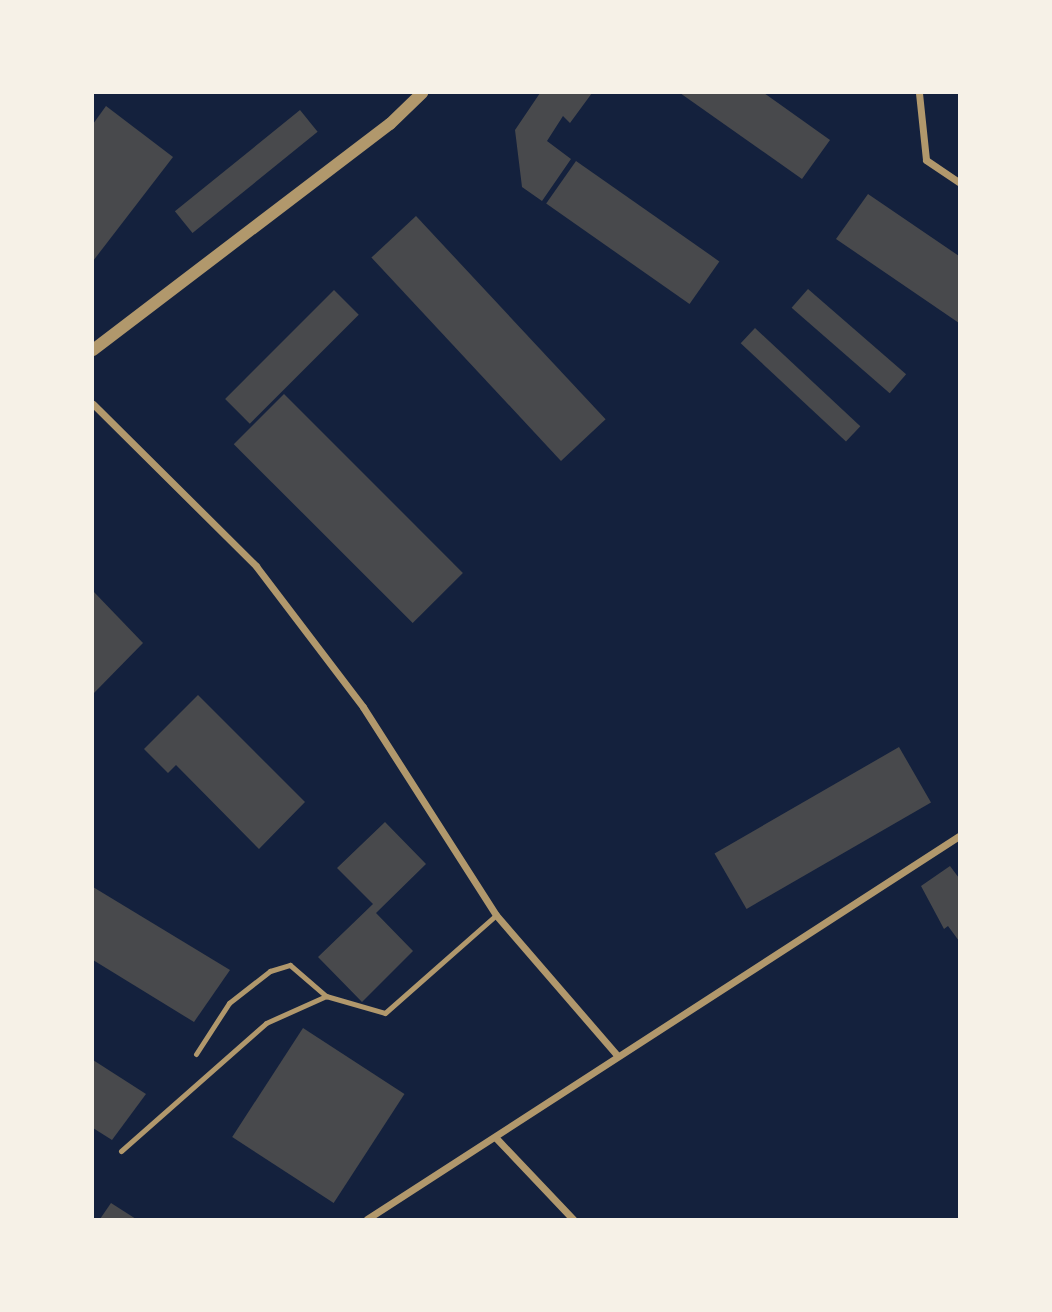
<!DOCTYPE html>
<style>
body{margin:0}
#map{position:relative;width:1052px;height:1312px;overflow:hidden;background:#14213d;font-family:Barlow,sans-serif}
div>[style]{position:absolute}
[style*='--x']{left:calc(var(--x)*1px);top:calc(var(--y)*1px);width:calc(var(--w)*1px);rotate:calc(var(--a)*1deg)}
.building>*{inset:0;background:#48494c;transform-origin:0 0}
.service>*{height:5px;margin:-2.5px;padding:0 2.5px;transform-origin:2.5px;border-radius:2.5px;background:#b1986c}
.minor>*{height:7px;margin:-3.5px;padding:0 3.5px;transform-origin:3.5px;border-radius:3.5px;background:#b1986c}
.tertiary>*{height:12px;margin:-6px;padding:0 6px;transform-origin:6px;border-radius:6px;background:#b1986c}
span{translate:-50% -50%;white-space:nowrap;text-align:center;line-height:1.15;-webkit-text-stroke:5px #f6f1e7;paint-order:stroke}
.frame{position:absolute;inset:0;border:94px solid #f6f1e7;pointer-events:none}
</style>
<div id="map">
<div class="building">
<i style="clip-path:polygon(540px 93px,592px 93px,570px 123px,563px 116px,547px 141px,571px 159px,542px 201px,522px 187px,515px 130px)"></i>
<i style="clip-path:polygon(680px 93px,764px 93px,830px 140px,802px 179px)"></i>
<i style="clip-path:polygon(106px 106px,173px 157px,93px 261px,93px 124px)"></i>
<i style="left:300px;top:110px;width:28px;height:161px;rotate:51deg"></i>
<i style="left:576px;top:161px;width:175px;height:52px;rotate:35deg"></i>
<i style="clip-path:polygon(868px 194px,959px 256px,959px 323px,836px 239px)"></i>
<i style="left:416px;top:216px;width:278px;height:61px;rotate:47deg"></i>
<i style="left:808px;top:289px;width:130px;height:25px;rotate:41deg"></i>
<i style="left:334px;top:290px;width:35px;height:154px;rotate:45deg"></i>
<i style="left:755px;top:328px;width:144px;height:21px;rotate:43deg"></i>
<i style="left:284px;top:394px;width:253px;height:71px;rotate:45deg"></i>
<i style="clip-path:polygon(93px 591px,143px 643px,93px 694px)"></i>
<i style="clip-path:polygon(198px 695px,305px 802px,259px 849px,176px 765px,168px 773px,144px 749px)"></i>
<i style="left:899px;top:747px;width:64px;height:213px;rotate:60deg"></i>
<i style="clip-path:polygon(385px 822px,426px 864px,376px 913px,413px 951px,362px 1002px,318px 957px,373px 904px,337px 868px)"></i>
<i style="clip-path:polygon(950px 866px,959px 878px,959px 941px,948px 926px,944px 929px,921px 886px)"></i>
<i style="clip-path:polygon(93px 887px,230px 970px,194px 1022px,93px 960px)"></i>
<i style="left:303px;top:1028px;width:121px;height:130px;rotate:33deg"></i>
<i style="clip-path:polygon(93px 1060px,146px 1094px,112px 1140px,93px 1128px)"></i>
<i style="clip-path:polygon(111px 1203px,136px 1219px,100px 1219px)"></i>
</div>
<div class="service">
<i style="--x:196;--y:1054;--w:61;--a:-57.1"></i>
<i style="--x:229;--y:1003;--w:52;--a:-38"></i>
<i style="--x:270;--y:971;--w:21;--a:-17"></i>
<i style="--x:290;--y:965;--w:48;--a:40.7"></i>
<i style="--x:326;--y:996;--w:61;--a:16.1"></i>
<i style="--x:385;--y:1013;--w:148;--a:-41.4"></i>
<i style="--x:121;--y:1151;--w:193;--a:-41.4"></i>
<i style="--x:266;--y:1023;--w:66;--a:-24.2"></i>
</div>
<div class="minor">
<i style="--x:919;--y:93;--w:67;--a:84"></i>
<i style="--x:926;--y:160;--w:40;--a:34"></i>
<i style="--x:93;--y:404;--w:230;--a:44.8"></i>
<i style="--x:256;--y:566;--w:177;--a:52.8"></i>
<i style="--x:363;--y:707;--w:247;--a:57.4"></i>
<i style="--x:496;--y:915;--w:185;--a:49.2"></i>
<i style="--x:496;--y:1138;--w:112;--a:46.5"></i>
<i style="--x:367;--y:1219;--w:705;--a:-32.9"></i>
</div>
<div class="tertiary">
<i style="--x:93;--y:350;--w:373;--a:-37.3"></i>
<i style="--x:390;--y:124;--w:45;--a:-44.1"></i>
</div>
<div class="frame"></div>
</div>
